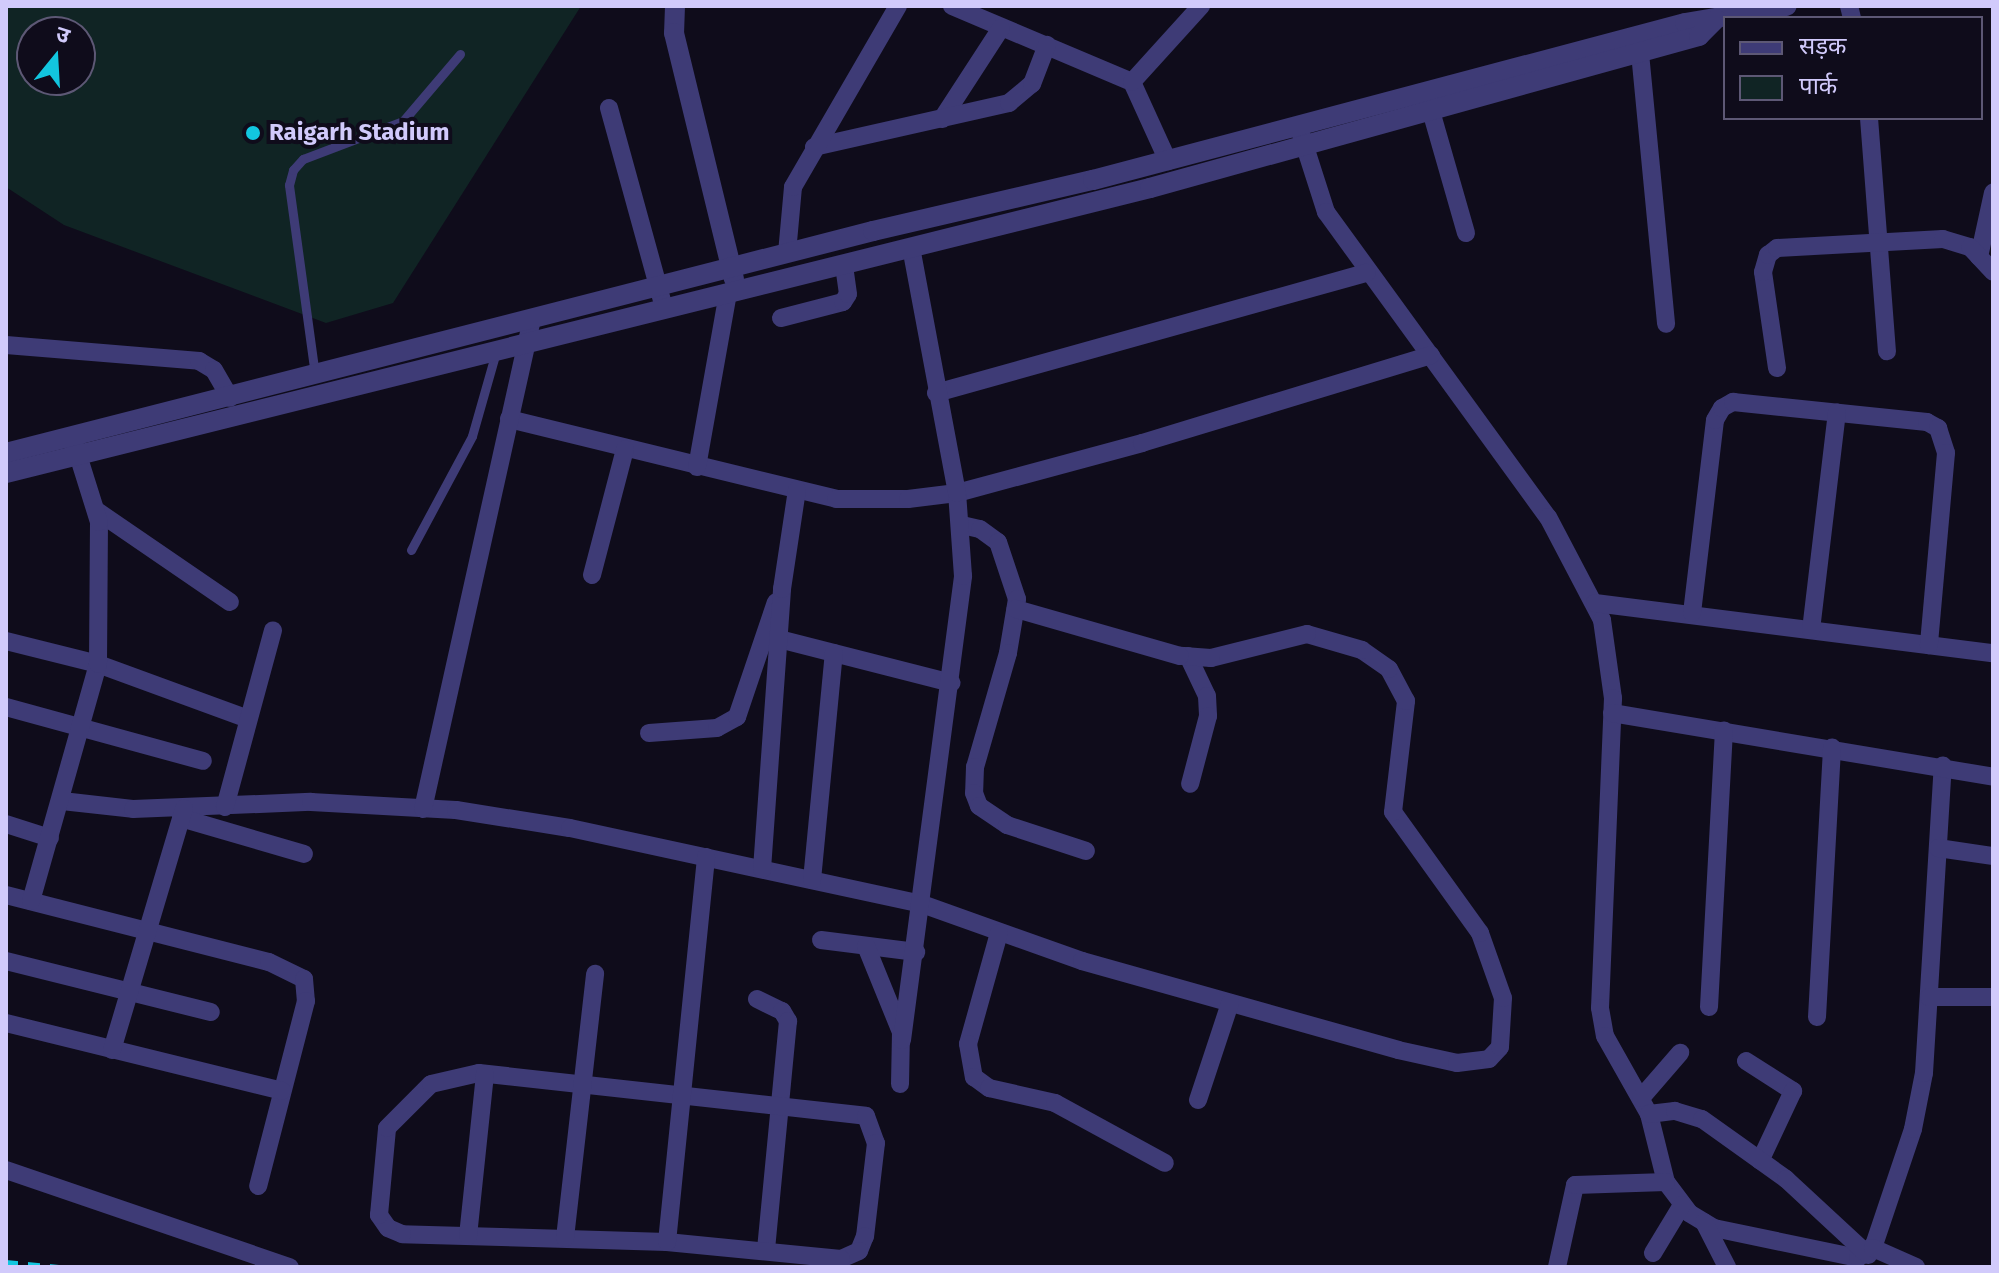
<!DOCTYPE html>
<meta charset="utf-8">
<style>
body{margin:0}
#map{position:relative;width:1999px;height:1273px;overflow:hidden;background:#0f0c1b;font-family:"Fira Sans","Noto Sans Devanagari",sans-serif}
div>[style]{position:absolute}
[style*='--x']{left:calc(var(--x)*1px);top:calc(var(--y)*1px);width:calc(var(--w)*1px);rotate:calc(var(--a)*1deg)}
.green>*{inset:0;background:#102424}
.service>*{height:9px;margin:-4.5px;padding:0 4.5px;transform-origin:4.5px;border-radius:4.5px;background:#3e3b76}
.minor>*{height:18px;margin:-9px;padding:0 9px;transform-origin:9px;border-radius:9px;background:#3e3b76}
.tertiary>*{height:20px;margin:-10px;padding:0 10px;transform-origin:10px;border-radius:10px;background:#3e3b76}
.rail>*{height:5px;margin-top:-2.5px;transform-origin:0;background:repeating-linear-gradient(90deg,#12c6df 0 12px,transparent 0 22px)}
.dots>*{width:22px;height:22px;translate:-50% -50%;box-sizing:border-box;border:4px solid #0f0c1b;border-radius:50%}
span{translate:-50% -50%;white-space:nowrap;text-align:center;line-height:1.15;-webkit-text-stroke:8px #0f0c1b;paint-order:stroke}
.poi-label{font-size:24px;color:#d1cafb;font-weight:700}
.left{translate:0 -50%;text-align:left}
.frame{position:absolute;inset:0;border:8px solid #d1cafb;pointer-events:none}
.legend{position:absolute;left:1723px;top:16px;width:260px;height:104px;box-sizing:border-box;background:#0f0c1b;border:2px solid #5d5875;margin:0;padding:10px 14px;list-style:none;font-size:24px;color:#d1cafb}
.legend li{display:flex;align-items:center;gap:16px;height:40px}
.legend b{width:40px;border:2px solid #5d5875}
.north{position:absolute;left:16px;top:16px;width:80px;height:80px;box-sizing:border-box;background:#0f0c1b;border:2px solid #5d5875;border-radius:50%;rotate:18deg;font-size:22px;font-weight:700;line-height:32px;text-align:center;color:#d1cafb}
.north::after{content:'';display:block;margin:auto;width:28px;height:36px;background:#12c6df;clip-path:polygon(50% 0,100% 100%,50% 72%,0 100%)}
</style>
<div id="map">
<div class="green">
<i style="clip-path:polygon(evenodd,6px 6px,581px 6px,393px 303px,326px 323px,64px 225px,6px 187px,6px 6px,32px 32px,80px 32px,80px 80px,32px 80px,32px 32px)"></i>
</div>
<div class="service">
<i style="--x:315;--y:375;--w:192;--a:-97.8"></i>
<i style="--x:289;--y:185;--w:16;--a:-75"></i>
<i style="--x:293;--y:170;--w:15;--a:-48"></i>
<i style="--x:303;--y:159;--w:107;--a:-20.8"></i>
<i style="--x:403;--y:121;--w:88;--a:-49.6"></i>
<i style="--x:411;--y:550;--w:129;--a:-61.8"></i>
<i style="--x:472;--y:436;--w:87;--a:-74.1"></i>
</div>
<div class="minor">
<i style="--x:952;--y:6;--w:195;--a:22.9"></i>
<i style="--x:1132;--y:82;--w:87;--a:65.5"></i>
<i style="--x:1849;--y:6;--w:12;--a:76"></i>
<i style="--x:1640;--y:53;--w:272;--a:84.5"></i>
<i style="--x:1132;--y:82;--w:103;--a:-47.8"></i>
<i style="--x:609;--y:108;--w:207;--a:74.6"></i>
<i style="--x:1431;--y:111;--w:127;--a:74"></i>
<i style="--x:1869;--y:118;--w:234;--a:85.6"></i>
<i style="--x:942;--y:119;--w:108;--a:-57"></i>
<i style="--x:1300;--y:131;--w:85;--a:72.2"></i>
<i style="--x:1326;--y:212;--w:377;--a:54"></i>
<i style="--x:1548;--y:517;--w:116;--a:62.3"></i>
<i style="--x:1602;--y:620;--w:79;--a:82"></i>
<i style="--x:1613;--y:698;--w:310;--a:92.4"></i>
<i style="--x:1600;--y:1008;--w:28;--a:80"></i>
<i style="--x:1605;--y:1036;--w:90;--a:60.6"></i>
<i style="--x:1649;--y:1114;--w:70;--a:76"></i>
<i style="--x:1666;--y:1182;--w:39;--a:53"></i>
<i style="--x:1689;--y:1213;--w:29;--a:31"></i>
<i style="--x:1714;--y:1228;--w:147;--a:11.8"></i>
<i style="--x:1858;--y:1258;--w:21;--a:-39"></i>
<i style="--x:1874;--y:1245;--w:122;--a:-71.4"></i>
<i style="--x:1913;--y:1129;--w:57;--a:-78.9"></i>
<i style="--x:1924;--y:1073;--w:308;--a:-86.5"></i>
<i style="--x:814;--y:147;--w:200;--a:-12.7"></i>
<i style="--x:1009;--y:103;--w:30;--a:-40"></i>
<i style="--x:1032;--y:84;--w:42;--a:-69"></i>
<i style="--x:787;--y:253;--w:66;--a:-84.8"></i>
<i style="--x:793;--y:187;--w:209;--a:-59.9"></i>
<i style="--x:1979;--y:257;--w:66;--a:-77.7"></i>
<i style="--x:781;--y:318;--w:64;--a:-14.5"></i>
<i style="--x:843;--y:302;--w:9;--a:-58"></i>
<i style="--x:848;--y:294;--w:29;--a:-98"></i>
<i style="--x:6;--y:345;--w:194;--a:4.7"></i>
<i style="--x:199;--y:361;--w:17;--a:31"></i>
<i style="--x:214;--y:370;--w:32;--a:60"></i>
<i style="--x:1777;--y:368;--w:97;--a:-98.3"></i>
<i style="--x:1763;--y:272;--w:18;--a:-74"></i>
<i style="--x:1768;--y:255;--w:11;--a:-38"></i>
<i style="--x:1777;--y:248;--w:166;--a:-3.1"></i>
<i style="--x:1943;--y:239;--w:28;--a:17"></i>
<i style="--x:1970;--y:247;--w:34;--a:47"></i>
<i style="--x:936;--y:393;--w:447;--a:-15.6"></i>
<i style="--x:509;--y:419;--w:337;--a:13.7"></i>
<i style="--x:836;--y:499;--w:72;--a:0"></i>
<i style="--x:908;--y:499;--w:49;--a:-7"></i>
<i style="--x:957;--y:493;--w:192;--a:-15.1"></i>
<i style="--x:1142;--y:443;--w:302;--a:-16.9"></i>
<i style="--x:697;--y:467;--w:177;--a:-79.9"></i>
<i style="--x:97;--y:511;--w:161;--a:34.4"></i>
<i style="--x:962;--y:525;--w:18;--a:13"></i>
<i style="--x:980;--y:529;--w:22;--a:36"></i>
<i style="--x:998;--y:542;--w:60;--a:71.6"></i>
<i style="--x:1017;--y:599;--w:55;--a:99.5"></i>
<i style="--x:1008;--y:653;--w:119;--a:106.1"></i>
<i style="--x:975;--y:767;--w:26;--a:92"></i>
<i style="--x:974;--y:793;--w:14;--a:69"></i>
<i style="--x:979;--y:806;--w:34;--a:34"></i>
<i style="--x:1007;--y:825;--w:83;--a:18.2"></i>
<i style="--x:592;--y:575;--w:130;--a:-75.3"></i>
<i style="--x:1595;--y:603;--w:401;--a:7.2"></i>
<i style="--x:1692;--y:613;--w:194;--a:-83.2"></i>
<i style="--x:1715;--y:420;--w:14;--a:-60"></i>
<i style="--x:1722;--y:408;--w:13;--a:-29"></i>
<i style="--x:1733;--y:402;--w:195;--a:5.9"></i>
<i style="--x:1927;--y:422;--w:13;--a:29"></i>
<i style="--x:1938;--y:428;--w:26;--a:72"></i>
<i style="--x:1946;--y:453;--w:193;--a:95.1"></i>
<i style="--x:1811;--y:630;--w:219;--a:-83.2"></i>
<i style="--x:779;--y:639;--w:178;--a:14.3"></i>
<i style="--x:6;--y:641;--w:95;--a:14"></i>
<i style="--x:98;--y:664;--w:160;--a:20.1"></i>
<i style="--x:1188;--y:656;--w:44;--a:64.6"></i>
<i style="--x:1207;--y:696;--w:20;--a:87"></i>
<i style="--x:1208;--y:716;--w:70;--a:104.8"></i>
<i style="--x:6;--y:707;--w:204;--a:15.3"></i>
<i style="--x:1612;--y:713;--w:386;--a:9.5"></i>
<i style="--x:649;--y:733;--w:68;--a:-4.2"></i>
<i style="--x:717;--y:728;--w:23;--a:-29"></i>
<i style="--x:737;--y:717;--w:121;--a:-71.3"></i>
<i style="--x:62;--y:801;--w:71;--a:6.4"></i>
<i style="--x:133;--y:809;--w:178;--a:-2.3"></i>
<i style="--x:311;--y:802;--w:145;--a:3.2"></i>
<i style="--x:456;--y:810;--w:115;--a:9"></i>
<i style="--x:570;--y:828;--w:360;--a:12.2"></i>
<i style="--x:922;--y:904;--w:170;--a:19.6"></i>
<i style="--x:1082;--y:961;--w:328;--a:15.7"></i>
<i style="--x:1398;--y:1050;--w:60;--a:12.4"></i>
<i style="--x:1457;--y:1063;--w:32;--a:-7"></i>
<i style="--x:1489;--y:1059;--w:16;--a:-47"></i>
<i style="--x:1500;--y:1047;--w:49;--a:-86.5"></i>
<i style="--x:1503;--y:998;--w:69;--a:-109.5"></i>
<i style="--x:1480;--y:933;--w:149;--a:-125.7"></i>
<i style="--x:1393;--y:812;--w:112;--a:-83.3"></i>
<i style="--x:1406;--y:701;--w:36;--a:-118"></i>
<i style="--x:1389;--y:669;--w:33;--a:-145"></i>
<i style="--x:1362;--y:650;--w:57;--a:-163.8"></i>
<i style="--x:1307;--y:634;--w:99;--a:166"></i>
<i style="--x:1211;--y:658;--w:31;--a:-176"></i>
<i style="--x:1180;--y:656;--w:171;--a:-164"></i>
<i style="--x:225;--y:807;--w:183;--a:-74.8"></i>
<i style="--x:423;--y:809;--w:502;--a:-77.46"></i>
<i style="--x:181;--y:818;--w:128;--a:16.3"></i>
<i style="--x:6;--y:824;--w:46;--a:17.7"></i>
<i style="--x:1938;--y:848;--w:56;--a:8.3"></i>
<i style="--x:762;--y:869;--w:281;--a:-85.9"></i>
<i style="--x:782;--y:589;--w:100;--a:-81.4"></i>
<i style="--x:812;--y:880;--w:228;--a:-84.5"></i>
<i style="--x:6;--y:895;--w:271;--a:14.3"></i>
<i style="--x:269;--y:962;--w:39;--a:26"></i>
<i style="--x:304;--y:979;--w:22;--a:85"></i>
<i style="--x:306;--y:1001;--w:191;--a:104.5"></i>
<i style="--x:31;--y:901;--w:246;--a:-74.2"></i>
<i style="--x:98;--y:664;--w:142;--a:-89.6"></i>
<i style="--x:99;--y:522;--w:84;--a:-107.4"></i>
<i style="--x:999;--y:933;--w:115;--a:105.6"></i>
<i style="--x:968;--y:1044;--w:34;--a:80"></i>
<i style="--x:974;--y:1077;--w:19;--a:36"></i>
<i style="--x:989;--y:1088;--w:68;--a:12.8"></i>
<i style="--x:1055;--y:1103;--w:125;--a:28.6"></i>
<i style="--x:821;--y:940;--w:96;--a:7.2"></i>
<i style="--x:866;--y:946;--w:93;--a:67.9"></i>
<i style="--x:901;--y:1032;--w:52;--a:91.1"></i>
<i style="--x:6;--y:961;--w:211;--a:14"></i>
<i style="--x:1929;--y:997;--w:64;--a:0"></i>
<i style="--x:757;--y:999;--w:28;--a:26"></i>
<i style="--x:782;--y:1011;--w:12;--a:59"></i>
<i style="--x:788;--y:1021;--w:231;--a:95.5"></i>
<i style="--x:1709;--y:1007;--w:277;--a:-86.9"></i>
<i style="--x:1817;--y:1017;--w:270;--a:-86.8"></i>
<i style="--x:6;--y:1023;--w:284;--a:13.8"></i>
<i style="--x:902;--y:1040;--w:468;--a:-82.5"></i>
<i style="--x:963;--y:576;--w:83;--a:-94.1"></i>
<i style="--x:957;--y:493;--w:249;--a:-100.6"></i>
<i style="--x:112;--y:1050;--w:252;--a:-73.4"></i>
<i style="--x:1746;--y:1061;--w:56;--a:32.6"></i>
<i style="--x:1793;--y:1091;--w:77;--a:115.2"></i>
<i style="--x:479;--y:1073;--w:389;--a:6.3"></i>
<i style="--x:866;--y:1116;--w:29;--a:70"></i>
<i style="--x:876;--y:1143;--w:94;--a:96.7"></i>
<i style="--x:865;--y:1236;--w:16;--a:112"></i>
<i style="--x:859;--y:1251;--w:20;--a:156"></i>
<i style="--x:841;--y:1259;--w:175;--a:-174.4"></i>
<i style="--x:667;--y:1242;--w:265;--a:-178.3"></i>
<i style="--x:402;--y:1234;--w:15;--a:-157"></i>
<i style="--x:388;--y:1228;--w:16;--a:-125"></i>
<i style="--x:379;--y:1215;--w:87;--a:-84.7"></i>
<i style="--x:387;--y:1128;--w:62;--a:-45"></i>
<i style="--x:431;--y:1084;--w:49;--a:-12.9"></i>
<i style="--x:1641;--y:1098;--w:60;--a:-49.1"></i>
<i style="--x:1198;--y:1100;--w:102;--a:-71.7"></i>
<i style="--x:1649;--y:1114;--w:26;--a:-7"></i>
<i style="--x:1675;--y:1111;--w:28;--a:17"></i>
<i style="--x:1702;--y:1119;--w:103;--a:35.5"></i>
<i style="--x:1786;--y:1179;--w:112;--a:42.8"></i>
<i style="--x:6;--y:1170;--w:300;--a:18.9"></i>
<i style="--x:1704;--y:1222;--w:51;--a:62.9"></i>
<i style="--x:468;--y:1236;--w:163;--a:-84"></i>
<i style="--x:565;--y:1238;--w:266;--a:-83.5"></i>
<i style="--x:667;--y:1242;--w:387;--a:-84.2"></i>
<i style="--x:1873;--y:1248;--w:47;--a:23.8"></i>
<i style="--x:1653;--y:1253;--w:56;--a:-58.9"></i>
<i style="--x:1557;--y:1267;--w:84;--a:-77.6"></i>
<i style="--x:1575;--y:1185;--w:91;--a:-1.9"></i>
</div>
<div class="tertiary">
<i style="--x:675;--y:6;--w:27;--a:92"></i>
<i style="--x:674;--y:33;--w:253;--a:76.3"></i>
<i style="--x:6;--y:453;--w:895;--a:-14.36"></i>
<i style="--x:873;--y:231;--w:226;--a:-13.1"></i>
<i style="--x:1093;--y:180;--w:612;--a:-14.85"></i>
<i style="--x:1685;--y:23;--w:103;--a:-9.5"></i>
<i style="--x:6;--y:473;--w:1179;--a:-13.99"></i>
<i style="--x:1150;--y:188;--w:570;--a:-15.48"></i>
<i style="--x:1699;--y:36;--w:24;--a:-45"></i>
</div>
<div class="rail">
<i style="--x:6;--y:1262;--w:53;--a:5.4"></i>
</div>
<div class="dots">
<i style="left:253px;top:133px;background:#12c6df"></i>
</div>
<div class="poi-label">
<span class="left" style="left:269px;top:133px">Raigarh Stadium</span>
</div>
<div class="frame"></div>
<ul class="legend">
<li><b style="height:10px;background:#3e3b76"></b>सड़क</li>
<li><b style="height:22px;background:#102424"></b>पार्क</li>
</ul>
<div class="north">उ</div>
</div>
